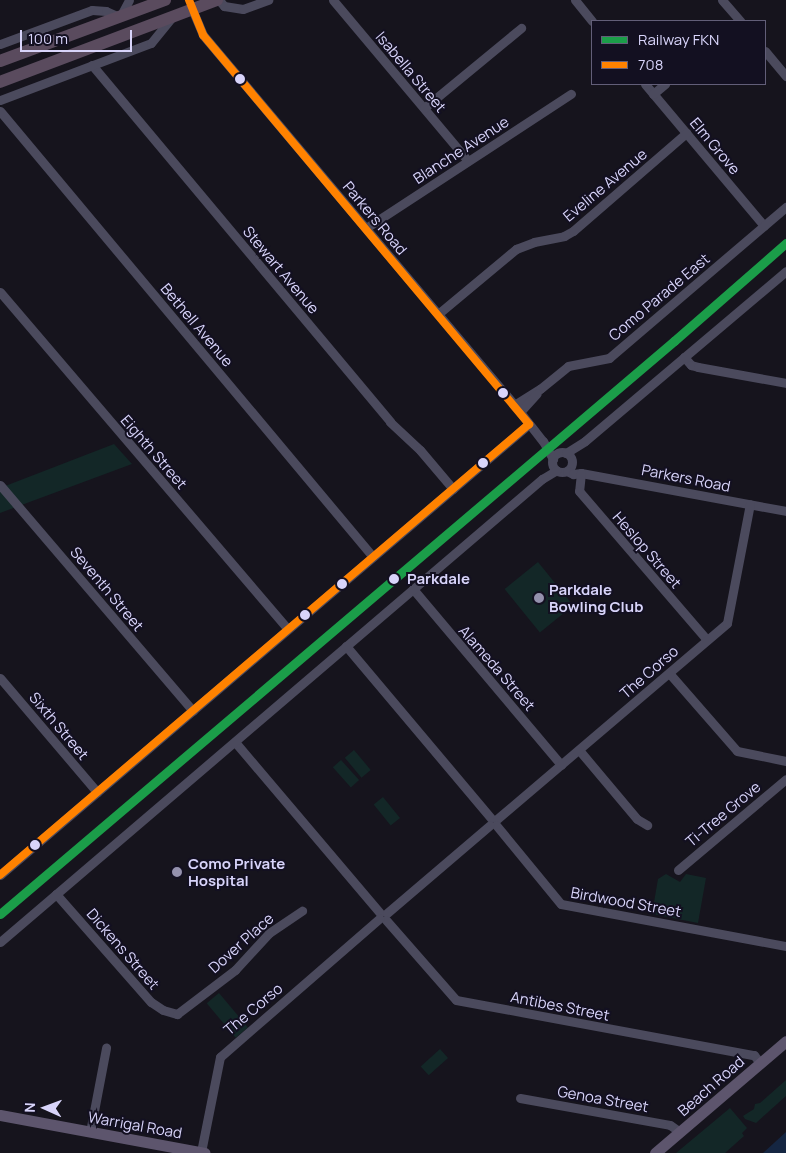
<!DOCTYPE html>
<style>
body{margin:0}
#map{position:relative;width:786px;height:1153px;overflow:hidden;background:#16141d;font-family:Manrope,sans-serif}
div>[style]{position:absolute}
[style*='--x']{left:calc(var(--x)*1px);top:calc(var(--y)*1px);width:calc(var(--w)*1px);rotate:calc(var(--a)*1deg)}
.green>*{inset:0;background:#132727;transform-origin:0 0}
.water>*{inset:0;background:#152642}
.minor>*{height:9px;margin:-4.5px;padding:0 4.5px;transform-origin:4.5px;border-radius:4.5px;background:#4b4a5d}
.minor>.ring{margin:-4.5px;padding:0;box-sizing:content-box;background:none;border:9px solid #4b4a5d;border-radius:50%}
.major>*{height:11px;margin:-5.5px;padding:0 5.5px;transform-origin:5.5px;border-radius:5.5px;background:#5d556d}
.highway>*{height:12px;margin:-6px;padding:0 6px;transform-origin:6px;border-radius:6px;background:#5a4b5e}
.bus-1>*{height:8px;margin:-4px;padding:0 4px;transform-origin:4px;border-radius:4px;background:#ff8200}
.rail-1>*{height:9px;margin:-4.5px;padding:0 4.5px;transform-origin:4.5px;border-radius:4.5px;background:#1b9d49}
.dots>*{width:14px;height:14px;translate:-50% -50%;box-sizing:border-box;border:2px solid #131021;border-radius:50%}
span{translate:-50% -50%;white-space:nowrap;text-align:center;line-height:1.15;-webkit-text-stroke:4px #131021;paint-order:stroke}
.street-label{font-size:15px;color:#d8d4fa}
.stop-label{font-size:15px;color:#d8d4fa;font-weight:700}
.left{translate:0 -50%;text-align:left}
.poi-label{font-size:15px;color:#d8d4fa;font-weight:700}
.legend{position:absolute;left:591px;top:20px;width:175px;height:65px;box-sizing:border-box;background:#131021;border:1px solid #625e78;margin:0;padding:6px 9px;list-style:none;font-size:15px;color:#d8d4fa}
.legend li{display:flex;align-items:center;gap:10px;height:25px}
.legend b{width:25px;border:1px solid #625e78}
.north{position:absolute;left:20px;top:1083px;width:50px;height:50px;-webkit-text-stroke:4px #131021;paint-order:stroke;rotate:272deg;font-size:14px;font-weight:700;line-height:20px;text-align:center;color:#d8d4fa}
.north::after{content:'';display:block;margin:auto;width:18px;height:22px;background:#d8d4fa;clip-path:polygon(50% 0,100% 100%,50% 72%,0 100%)}
.scale{position:absolute;left:20px;top:30px;width:112px;height:22px;box-sizing:border-box;border:2px solid #d8d4fa;border-top:0;padding-left:6px;font-size:15px;line-height:18px;white-space:nowrap;color:#d8d4fa;-webkit-text-stroke:4px #131021;paint-order:stroke}
</style>
<div id="map">
<div class="green">
<i style="clip-path:polygon(114px 444px,132px 464px,0 513px,0 488px)"></i>
<i style="left:538px;top:562px;width:56px;height:43px;rotate:51deg"></i>
<i style="left:354px;top:750px;width:26px;height:12px;rotate:50deg"></i>
<i style="left:341px;top:760px;width:27px;height:11px;rotate:48deg"></i>
<i style="left:383px;top:797px;width:27px;height:12px;rotate:51deg"></i>
<i style="clip-path:polygon(666px 874px,680px 882px,686px 874px,706px 878px,698px 923px,652px 914px,658px 879px)"></i>
<i style="left:219px;top:993px;width:45px;height:16px;rotate:50deg"></i>
<i style="left:440px;top:1049px;width:12px;height:26px;rotate:48deg"></i>
<i style="clip-path:polygon(786px 1080px,786px 1096px,756px 1123px,745px 1119px,743px 1116px,754px 1109px,755px 1104px,760px 1103px)"></i>
<i style="clip-path:polygon(730px 1108px,747px 1128px,742px 1133px,744px 1136px,725px 1153px,676px 1153px)"></i>
</div>
<div class="water">
<i style="clip-path:polygon(786px 1132px,786px 1153px,763px 1153px)"></i>
</div>
<div class="minor">
<i style="--x:219;--y:0;--w:8;--a:50"></i>
<i style="--x:224;--y:6;--w:19;--a:9"></i>
<i style="--x:243;--y:9;--w:27;--a:-20"></i>
<i style="--x:333;--y:0;--w:210;--a:50"></i>
<i style="--x:575;--y:0;--w:27;--a:51"></i>
<i style="--x:722;--y:0;--w:28;--a:49"></i>
<i style="--x:192;--y:9;--w:28;--a:67"></i>
<i style="--x:203;--y:35;--w:493;--a:49.9"></i>
<i style="--x:520;--y:412;--w:37;--a:52"></i>
<i style="--x:543;--y:441;--w:21;--a:61"></i>
<i style="--x:120;--y:17;--w:19;--a:-62"></i>
<i style="--x:0;--y:44;--w:98;--a:-20.3"></i>
<i style="--x:92;--y:10;--w:14;--a:4"></i>
<i style="--x:106;--y:11;--w:14;--a:25"></i>
<i style="--x:765;--y:51;--w:33;--a:50"></i>
<i style="--x:92;--y:65;--w:465;--a:50.1"></i>
<i style="--x:390;--y:422;--w:41;--a:43"></i>
<i style="--x:420;--y:450;--w:51;--a:49.8"></i>
<i style="--x:645;--y:84;--w:185;--a:50"></i>
<i style="--x:653;--y:94;--w:16;--a:-40"></i>
<i style="--x:0;--y:100;--w:161;--a:-20.7"></i>
<i style="--x:151;--y:43;--w:33;--a:-51"></i>
<i style="--x:424;--y:108;--w:126;--a:-39.5"></i>
<i style="--x:0;--y:111;--w:581;--a:50.09"></i>
<i style="--x:366;--y:228;--w:245;--a:-33.2"></i>
<i style="--x:0;--y:292;--w:443;--a:49.5"></i>
<i style="--x:438;--y:314;--w:102;--a:-39.8"></i>
<i style="--x:516;--y:249;--w:19;--a:-21"></i>
<i style="--x:534;--y:242;--w:31;--a:-11"></i>
<i style="--x:564;--y:236;--w:10;--a:-29"></i>
<i style="--x:573;--y:231;--w:150;--a:-40.9"></i>
<i style="--x:684;--y:357;--w:11;--a:49"></i>
<i style="--x:691;--y:365;--w:7;--a:16"></i>
<i style="--x:698;--y:367;--w:89;--a:10.3"></i>
<i style="--x:514;--y:405;--w:31;--a:-32"></i>
<i style="--x:540;--y:389;--w:36;--a:-39"></i>
<i style="--x:568;--y:366;--w:42;--a:-11"></i>
<i style="--x:609;--y:358;--w:233;--a:-40.5"></i>
<i style="--x:520;--y:412;--w:25;--a:-48"></i>
<i class="ring" style="left:552px;top:452px;width:11px;height:11px"></i>
<i style="--x:566;--y:453;--w:22;--a:-32"></i>
<i style="--x:585;--y:441;--w:263;--a:-40.2"></i>
<i style="--x:567;--y:471;--w:7;--a:27"></i>
<i style="--x:573;--y:474;--w:8;--a:-7"></i>
<i style="--x:581;--y:473;--w:208;--a:10.5"></i>
<i style="--x:581;--y:473;--w:18;--a:96"></i>
<i style="--x:579;--y:491;--w:196;--a:49.3"></i>
<i style="--x:0;--y:485;--w:297;--a:49.5"></i>
<i style="--x:413;--y:589;--w:230;--a:49.9"></i>
<i style="--x:346;--y:646;--w:225;--a:49.9"></i>
<i style="--x:669;--y:673;--w:103;--a:48.9"></i>
<i style="--x:737;--y:751;--w:50;--a:11.5"></i>
<i style="--x:0;--y:678;--w:150;--a:49.6"></i>
<i style="--x:235;--y:742;--w:224;--a:49.7"></i>
<i style="--x:579;--y:750;--w:90;--a:50"></i>
<i style="--x:637;--y:819;--w:12;--a:31"></i>
<i style="--x:497;--y:819;--w:302;--a:-40.4"></i>
<i style="--x:727;--y:623;--w:121;--a:-79.1"></i>
<i style="--x:496;--y:825;--w:102;--a:50.6"></i>
<i style="--x:561;--y:904;--w:229;--a:10.6"></i>
<i style="--x:678;--y:870;--w:141;--a:-40.1"></i>
<i style="--x:0;--y:875;--w:695;--a:-40.45"></i>
<i style="--x:56;--y:894;--w:144;--a:48.7"></i>
<i style="--x:151;--y:1002;--w:14;--a:34"></i>
<i style="--x:163;--y:1010;--w:15;--a:16"></i>
<i style="--x:177;--y:1014;--w:73;--a:-37.2"></i>
<i style="--x:235;--y:970;--w:50;--a:-47.4"></i>
<i style="--x:269;--y:933;--w:40;--a:-34"></i>
<i style="--x:387;--y:913;--w:135;--a:-40.5"></i>
<i style="--x:386;--y:920;--w:106;--a:48.8"></i>
<i style="--x:456;--y:1000;--w:303;--a:10.5"></i>
<i style="--x:754;--y:1055;--w:10;--a:53"></i>
<i style="--x:0;--y:942;--w:713;--a:-40.51"></i>
<i style="--x:542;--y:479;--w:17;--a:-31"></i>
<i style="--x:520;--y:1098;--w:152;--a:10.2"></i>
<i style="--x:670;--y:1125;--w:12;--a:35"></i>
<i style="--x:90;--y:1132;--w:86;--a:-79.2"></i>
<i style="--x:201;--y:1152;--w:97;--a:-78.7"></i>
<i style="--x:220;--y:1057;--w:211;--a:-41"></i>
</div>
<div class="major">
<i style="--x:0;--y:1115;--w:208;--a:10.5"></i>
<i style="--x:655;--y:1153;--w:172;--a:-40.5"></i>
</div>
<div class="highway">
<i style="--x:0;--y:61;--w:176;--a:-20.3"></i>
<i style="--x:0;--y:82;--w:232;--a:-20.7"></i>
</div>
<div class="bus-1">
<i style="--x:189;--y:0;--w:38;--a:68"></i>
<i style="--x:203;--y:35;--w:508;--a:50.04"></i>
<i style="--x:0;--y:875;--w:695;--a:-40.45"></i>
</div>
<div class="rail-1">
<i style="--x:0;--y:914;--w:885;--a:-40.37"></i>
<i style="--x:674;--y:341;--w:149;--a:-41.2"></i>
</div>
<div class="dots">
<i style="left:240px;top:79px;background:#d8d4fa"></i>
<i style="left:503px;top:393px;background:#d8d4fa"></i>
<i style="left:483px;top:463px;background:#d8d4fa"></i>
<i style="left:394px;top:579px;background:#d8d4fa"></i>
<i style="left:342px;top:584px;background:#d8d4fa"></i>
<i style="left:539px;top:598px;background:#9491ad"></i>
<i style="left:305px;top:615px;background:#d8d4fa"></i>
<i style="left:35px;top:845px;background:#d8d4fa"></i>
<i style="left:177px;top:872px;background:#9491ad"></i>
</div>
<div class="street-label">
<span style="left:411px;top:72px;rotate:50deg">Isabella Street</span>
<span style="left:715px;top:146px;rotate:50deg">Elm Grove</span>
<span style="left:461px;top:150px;rotate:-33deg">Blanche Avenue</span>
<span style="left:605px;top:185px;rotate:-40deg">Eveline Avenue</span>
<span style="left:375px;top:218px;rotate:50deg">Parkers Road</span>
<span style="left:281px;top:270px;rotate:50deg">Stewart Avenue</span>
<span style="left:659px;top:297px;rotate:-40deg">Como Parade East</span>
<span style="left:197px;top:325px;rotate:50deg">Bethell Avenue</span>
<span style="left:154px;top:452px;rotate:49deg">Eighth Street</span>
<span style="left:686px;top:478px;rotate:11deg">Parkers Road</span>
<span style="left:647px;top:550px;rotate:49deg">Heslop Street</span>
<span style="left:107px;top:589px;rotate:50deg">Seventh Street</span>
<span style="left:497px;top:668px;rotate:49deg">Alameda Street</span>
<span style="left:649px;top:672px;rotate:-41deg">The Corso</span>
<span style="left:59px;top:726px;rotate:50deg">Sixth Street</span>
<span style="left:723px;top:814px;rotate:-40deg">Ti-Tree Grove</span>
<span style="left:626px;top:902px;rotate:10deg">Birdwood Street</span>
<span style="left:241px;top:943px;rotate:-42deg">Dover Place</span>
<span style="left:123px;top:949px;rotate:49deg">Dickens Street</span>
<span style="left:560px;top:1006px;rotate:11deg">Antibes Street</span>
<span style="left:253px;top:1009px;rotate:-40deg">The Corso</span>
<span style="left:711px;top:1086px;rotate:-41deg">Beach Road</span>
<span style="left:603px;top:1099px;rotate:10deg">Genoa Street</span>
<span style="left:135px;top:1125px;rotate:10deg">Warrigal Road</span>
</div>
<div class="stop-label">
<span class="left" style="left:407px;top:579px">Parkdale</span>
</div>
<div class="poi-label">
<span class="left" style="left:549px;top:598px">Parkdale<br>Bowling Club</span>
<span class="left" style="left:188px;top:872px">Como Private<br>Hospital</span>
</div>
<ul class="legend">
<li><b style="height:6px;background:#1b9d49"></b>Railway FKN</li>
<li><b style="height:6px;background:#ff8200"></b>708</li>
</ul>
<div class="north">N</div>
<div class="scale">100 m</div>
</div>
